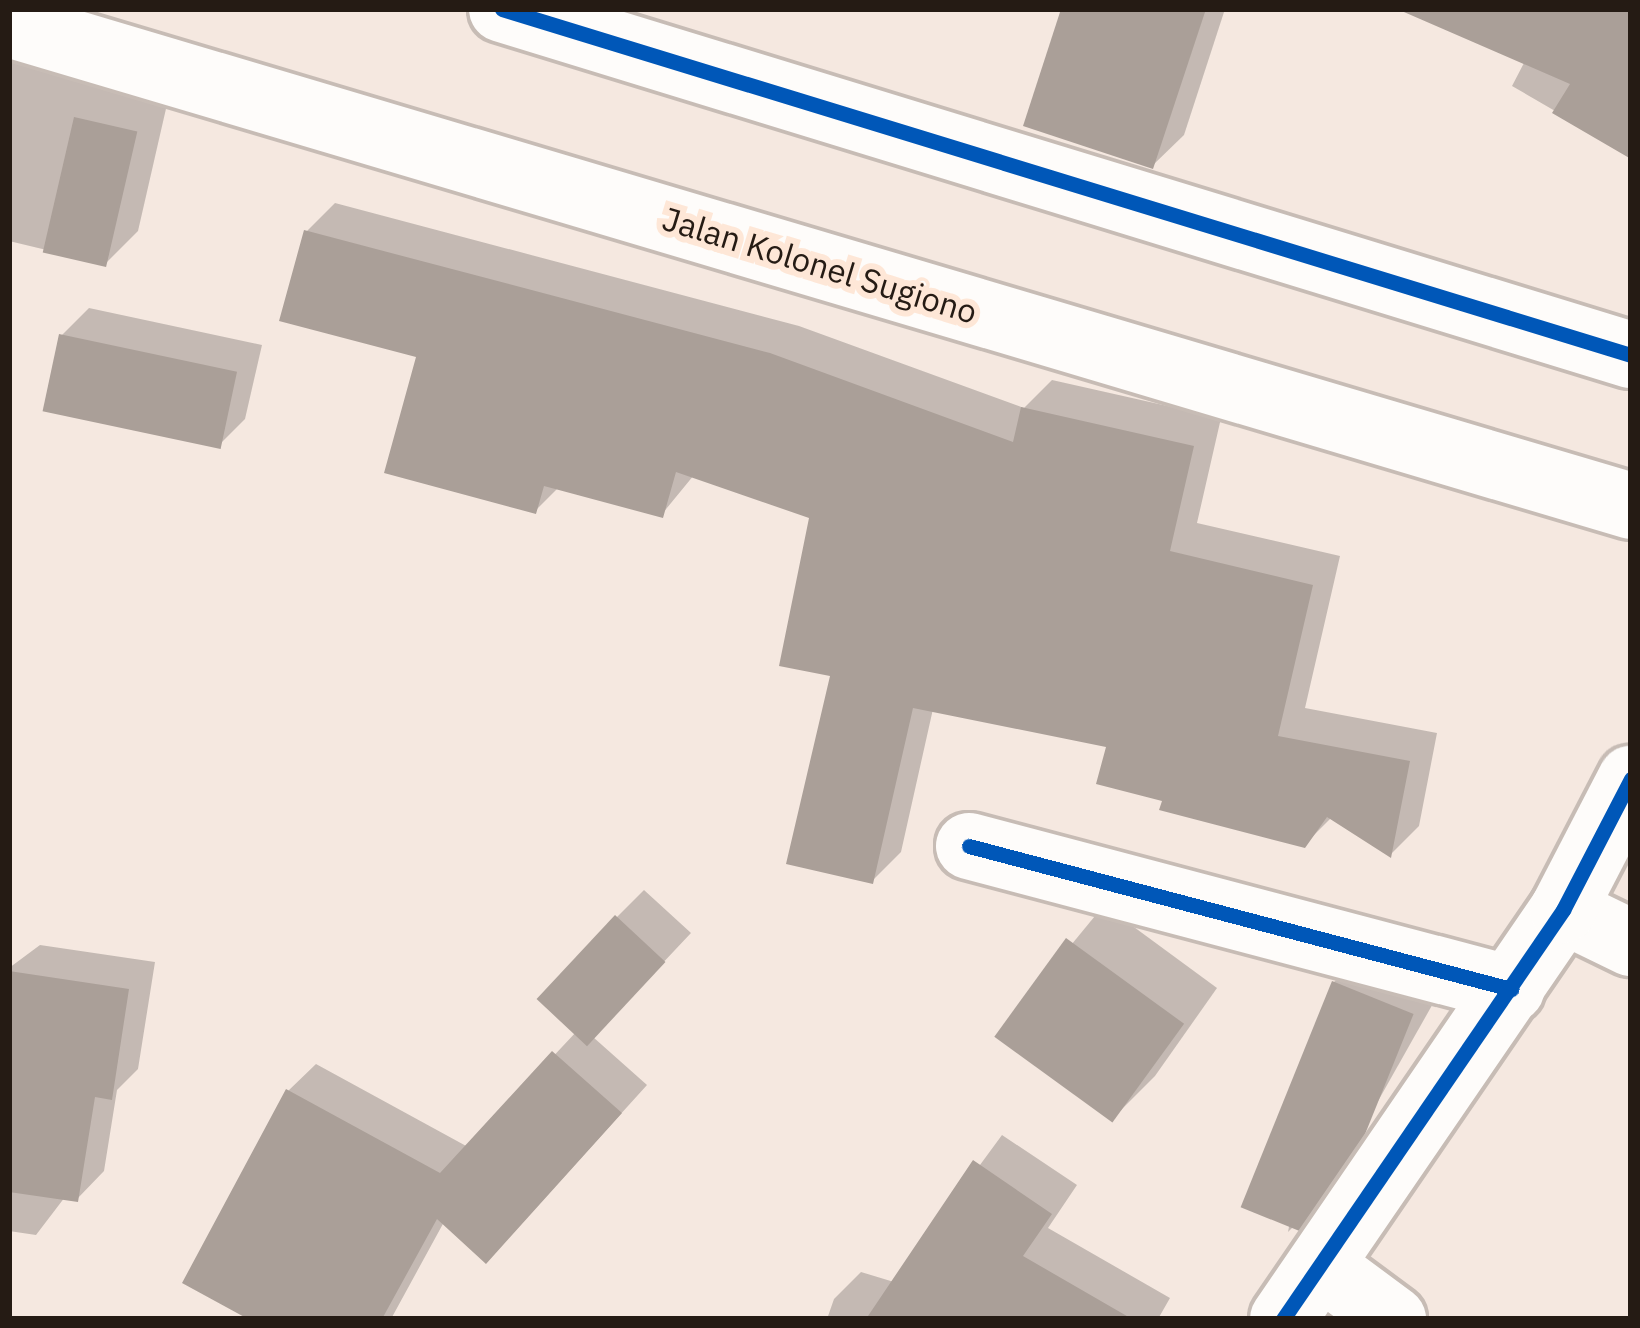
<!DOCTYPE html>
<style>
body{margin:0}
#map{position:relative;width:1640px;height:1328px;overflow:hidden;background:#f5e8e0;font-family:"IBM Plex Sans",sans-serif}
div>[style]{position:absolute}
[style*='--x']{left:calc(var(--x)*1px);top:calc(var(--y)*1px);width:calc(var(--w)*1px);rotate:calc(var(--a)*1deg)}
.shadow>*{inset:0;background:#0003}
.building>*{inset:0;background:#aa9f98;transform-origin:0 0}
.roads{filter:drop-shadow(3px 0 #c7bcb5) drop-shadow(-3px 0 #c7bcb5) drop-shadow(0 3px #c7bcb5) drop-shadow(0 -3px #c7bcb5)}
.street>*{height:66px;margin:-33px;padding:0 33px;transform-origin:33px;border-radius:33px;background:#fefcfa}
.secondary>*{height:66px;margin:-33px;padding:0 33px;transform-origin:33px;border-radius:33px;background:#fefcfa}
.cycleway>*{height:15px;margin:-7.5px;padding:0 7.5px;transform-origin:7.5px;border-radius:7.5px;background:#0057b8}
span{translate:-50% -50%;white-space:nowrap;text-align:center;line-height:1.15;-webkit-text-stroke:12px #fee7d7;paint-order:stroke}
.street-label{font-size:33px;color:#251b14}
.frame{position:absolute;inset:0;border:12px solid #251b14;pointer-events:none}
</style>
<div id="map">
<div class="shadow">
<i style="clip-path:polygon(1064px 9px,1225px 9px,1184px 135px,1152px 166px)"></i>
<i style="clip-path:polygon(1469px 9px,1631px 9px,1631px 155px,1512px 86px,1525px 61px)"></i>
<i style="clip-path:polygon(9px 61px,168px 100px,138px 231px,105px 264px,9px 241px)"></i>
<i style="clip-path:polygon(335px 203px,799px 326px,1024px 408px,1052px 380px,1221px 418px,1197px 523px,1340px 556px,1305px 708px,1437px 733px,1419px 826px,1391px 854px,1332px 817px,1304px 845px,1165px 798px,1109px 744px,933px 709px,901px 852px,872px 881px,812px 516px,694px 475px,662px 514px,559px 487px,535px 511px,420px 355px,306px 232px)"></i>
<i style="clip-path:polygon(89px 308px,262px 345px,245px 419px,218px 446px,62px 335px)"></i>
<i style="clip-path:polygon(644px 890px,691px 933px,593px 1037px,647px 1085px,513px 1233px,444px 1222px,391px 1319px,254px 1319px,288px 1091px,316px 1064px,468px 1147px,577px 1031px,617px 917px)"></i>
<i style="clip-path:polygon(1104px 905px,1217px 988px,1155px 1076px,1120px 1111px,997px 1035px)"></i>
<i style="clip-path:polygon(40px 945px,155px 962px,138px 1069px,117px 1090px,104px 1171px,77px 1199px,65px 1197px,36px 1235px,9px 1231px,9px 968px)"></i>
<i style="clip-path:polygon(1371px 945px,1448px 977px,1325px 1195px,1288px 1232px,1334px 982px)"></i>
<i style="clip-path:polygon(1002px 1135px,1077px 1185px,1048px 1228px,1170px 1298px,1158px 1319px,827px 1319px,834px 1299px,861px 1272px,894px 1282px)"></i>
</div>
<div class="building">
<i style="clip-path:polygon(1061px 9px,1206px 9px,1153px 169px,1023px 126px)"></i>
<i style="clip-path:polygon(1397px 9px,1631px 9px,1631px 159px,1552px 113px,1570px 84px)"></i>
<i style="left:74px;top:117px;width:65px;height:139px;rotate:13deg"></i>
<i style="clip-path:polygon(304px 230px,770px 353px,1013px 442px,1021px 407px,1194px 446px,1170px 551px,1313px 585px,1278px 736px,1410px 761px,1391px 858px,1327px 817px,1305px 848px,1159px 810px,1162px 801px,1096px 784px,1106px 747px,913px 708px,873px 884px,786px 864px,830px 676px,779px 666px,809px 518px,676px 472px,663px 518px,544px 486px,536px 514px,384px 473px,416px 357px,279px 321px)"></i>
<i style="left:59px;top:334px;width:182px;height:79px;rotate:12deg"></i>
<i style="left:615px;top:915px;width:69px;height:115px;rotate:43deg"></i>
<i style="left:1066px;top:938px;width:146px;height:122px;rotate:36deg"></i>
<i style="clip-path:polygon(9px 971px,129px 989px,112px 1100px,95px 1097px,78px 1202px,9px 1192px)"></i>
<i style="left:1332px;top:981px;width:88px;height:244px;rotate:22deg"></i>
<i style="clip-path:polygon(552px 1051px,622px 1113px,486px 1264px,437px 1219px,382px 1319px,248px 1319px,182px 1283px,286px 1089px,440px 1173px)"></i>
<i style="clip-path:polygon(973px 1160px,1052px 1214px,1023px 1256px,1132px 1319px,866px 1319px)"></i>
</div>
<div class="roads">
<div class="street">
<i style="--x:502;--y:9;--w:1181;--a:17.04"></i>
<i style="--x:969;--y:846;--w:561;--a:14.78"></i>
<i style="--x:1563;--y:910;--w:76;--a:25.9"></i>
<i style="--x:1324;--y:1268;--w:86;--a:36.5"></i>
<i style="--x:1283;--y:1319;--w:496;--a:-55.6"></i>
<i style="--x:1563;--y:910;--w:148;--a:-62.6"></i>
</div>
<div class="secondary">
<i style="--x:9;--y:24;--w:1692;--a:16.55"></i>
</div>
</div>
<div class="cycleway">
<i style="--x:502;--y:9;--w:1181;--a:17.04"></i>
<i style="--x:969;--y:846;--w:561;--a:14.78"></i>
<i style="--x:1283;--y:1319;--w:496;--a:-55.6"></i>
<i style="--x:1563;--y:910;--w:148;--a:-62.6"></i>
</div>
<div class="street-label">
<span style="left:820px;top:265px;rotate:17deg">Jalan Kolonel Sugiono</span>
</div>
<div class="frame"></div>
</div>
